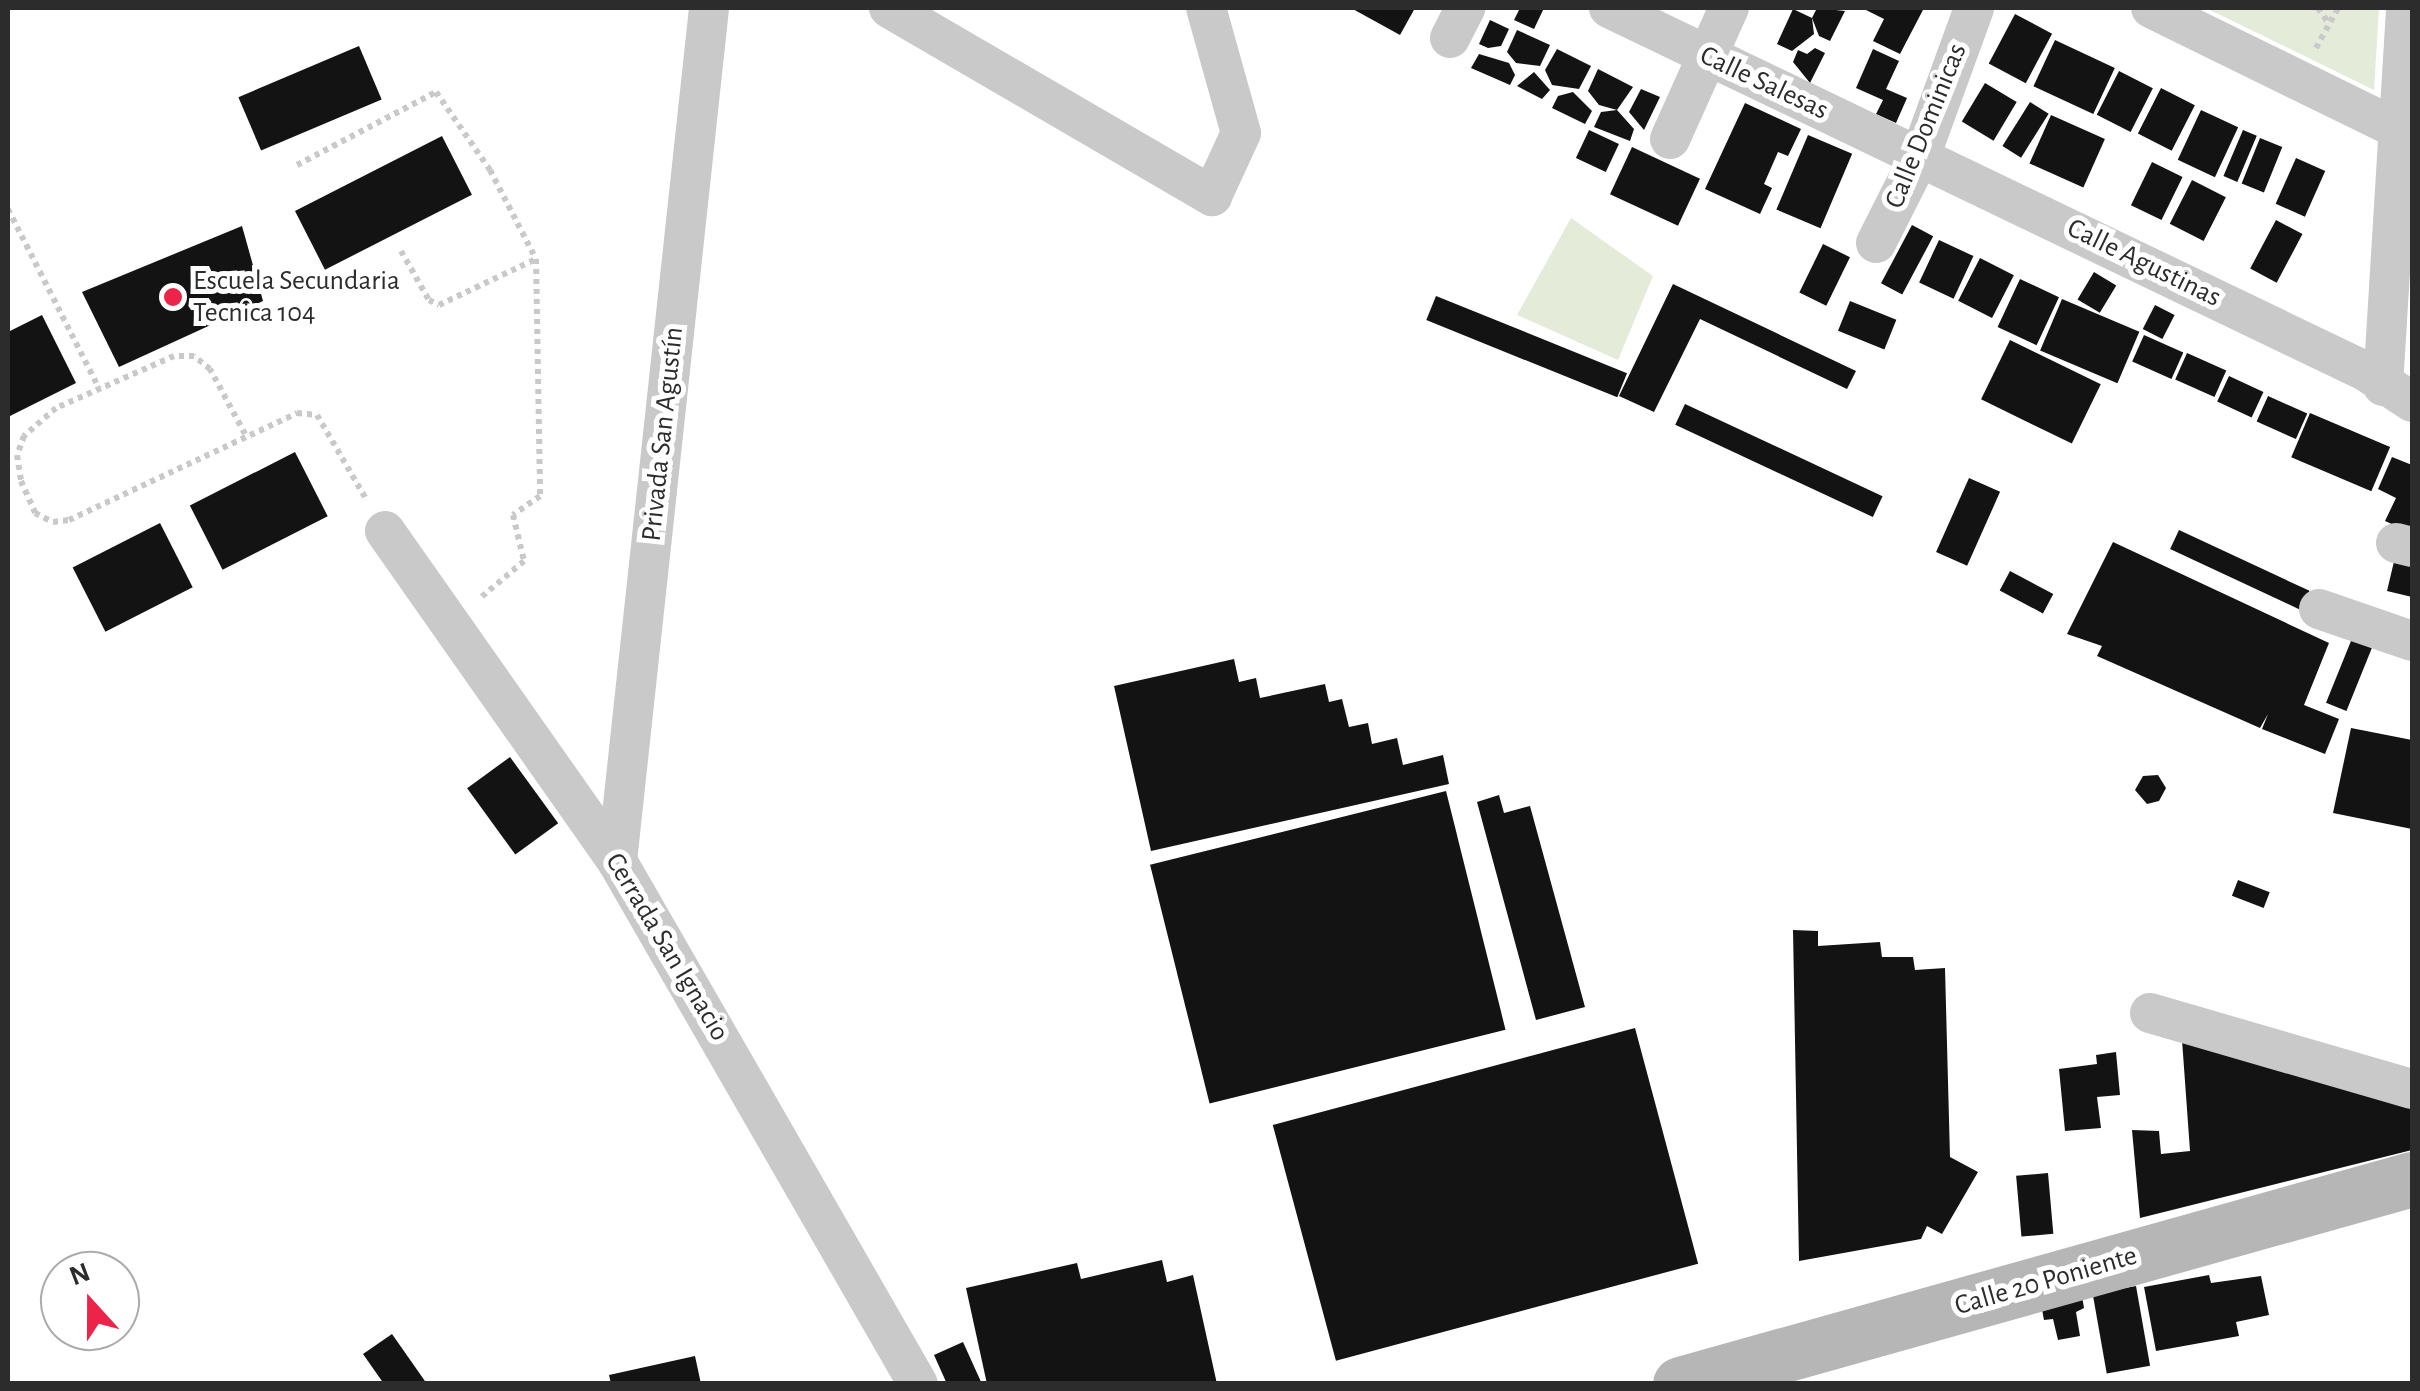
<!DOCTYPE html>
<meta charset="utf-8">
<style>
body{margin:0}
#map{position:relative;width:2420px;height:1391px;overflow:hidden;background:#fff;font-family:"Alegreya Sans",sans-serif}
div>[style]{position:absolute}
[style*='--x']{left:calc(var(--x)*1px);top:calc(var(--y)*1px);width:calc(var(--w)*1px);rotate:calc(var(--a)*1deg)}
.green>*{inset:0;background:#e4ebd8}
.building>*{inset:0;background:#131313;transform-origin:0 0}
.path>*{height:6px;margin-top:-3px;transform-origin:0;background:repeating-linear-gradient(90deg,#c9c9c9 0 5px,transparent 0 10px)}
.street>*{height:40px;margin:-20px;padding:0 20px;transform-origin:20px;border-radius:20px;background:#c9c9c9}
.secondary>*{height:55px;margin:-27.5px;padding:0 27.5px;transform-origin:27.5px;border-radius:27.5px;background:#b6b6b6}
.dots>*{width:28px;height:28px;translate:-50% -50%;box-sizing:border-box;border:5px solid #fff;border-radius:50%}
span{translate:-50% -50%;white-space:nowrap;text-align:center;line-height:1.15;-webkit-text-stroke:10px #fff;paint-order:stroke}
.street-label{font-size:28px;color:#2c2c2c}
.poi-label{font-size:28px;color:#2c2c2c}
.left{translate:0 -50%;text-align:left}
.frame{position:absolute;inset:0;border:10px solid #2c2c2c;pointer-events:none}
.north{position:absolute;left:40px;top:1251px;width:100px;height:100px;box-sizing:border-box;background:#fff;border:2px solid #ababab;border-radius:50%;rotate:339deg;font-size:28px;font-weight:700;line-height:40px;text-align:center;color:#2c2c2c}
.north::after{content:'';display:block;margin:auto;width:35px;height:45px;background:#ed244a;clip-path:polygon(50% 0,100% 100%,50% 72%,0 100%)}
</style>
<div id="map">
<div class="green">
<i style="clip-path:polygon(2206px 8px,2379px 8px,2374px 90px)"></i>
<i style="clip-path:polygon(1571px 218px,1653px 276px,1618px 360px,1517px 315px)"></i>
</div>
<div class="building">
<i style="clip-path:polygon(1351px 8px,1415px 8px,1400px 35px)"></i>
<i style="clip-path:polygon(1520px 8px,1544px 8px,1534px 29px,1514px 20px)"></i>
<i style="clip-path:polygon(1817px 8px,1845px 11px,1830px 41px,1819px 36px,1812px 18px)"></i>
<i style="clip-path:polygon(1862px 8px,1924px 8px,1900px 54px,1873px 41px,1884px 19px)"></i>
<i style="clip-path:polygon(1793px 9px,1812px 18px,1814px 34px,1792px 51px,1777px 44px)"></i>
<i style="left:2015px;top:14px;width:42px;height:56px;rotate:28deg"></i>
<i style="clip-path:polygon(1490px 20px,1509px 29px,1501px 46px,1488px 48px,1479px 44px)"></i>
<i style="clip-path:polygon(1517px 30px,1550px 45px,1540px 66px,1516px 63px,1507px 52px)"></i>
<i style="left:2055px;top:40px;width:66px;height:51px;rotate:25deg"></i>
<i style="left:359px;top:46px;width:58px;height:131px;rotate:67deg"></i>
<i style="clip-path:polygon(1815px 48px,1825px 53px,1810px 83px,1793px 62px,1798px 50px,1807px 54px)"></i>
<i style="clip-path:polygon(1557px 49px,1591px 66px,1579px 89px,1552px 85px,1545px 70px)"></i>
<i style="clip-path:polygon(1873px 49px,1899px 61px,1886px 89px,1907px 98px,1896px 123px,1876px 114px,1883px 100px,1856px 88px)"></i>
<i style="clip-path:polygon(1479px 54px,1509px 63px,1515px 75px,1510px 85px,1471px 68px)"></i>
<i style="clip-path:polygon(1598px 69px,1633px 87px,1617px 110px,1599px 105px,1588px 91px)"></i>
<i style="left:2119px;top:71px;width:38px;height:49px;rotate:27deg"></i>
<i style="clip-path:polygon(1534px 72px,1550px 90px,1542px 99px,1517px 86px)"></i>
<i style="left:1985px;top:83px;width:37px;height:45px;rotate:31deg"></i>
<i style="left:2161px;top:88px;width:38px;height:51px;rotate:27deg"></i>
<i style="clip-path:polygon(1641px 89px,1660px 97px,1644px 130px,1629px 112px)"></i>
<i style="clip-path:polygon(1573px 92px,1592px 111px,1585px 124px,1552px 108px,1558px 96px)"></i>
<i style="left:2030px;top:102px;width:22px;height:52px;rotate:32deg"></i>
<i style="clip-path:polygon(1745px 103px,1801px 129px,1788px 156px,1778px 152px,1764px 184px,1772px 188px,1760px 214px,1705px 189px)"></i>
<i style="clip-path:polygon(1617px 110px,1634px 129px,1630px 141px,1594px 127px,1601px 112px)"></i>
<i style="left:2201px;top:110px;width:41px;height:55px;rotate:25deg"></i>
<i style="left:2051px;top:115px;width:59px;height:53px;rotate:24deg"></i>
<i style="left:1589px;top:130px;width:33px;height:31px;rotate:25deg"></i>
<i style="left:2243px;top:130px;width:15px;height:50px;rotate:23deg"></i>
<i style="left:1808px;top:135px;width:48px;height:81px;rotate:23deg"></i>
<i style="left:442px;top:136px;width:66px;height:165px;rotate:63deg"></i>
<i style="left:2260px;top:138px;width:24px;height:49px;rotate:22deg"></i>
<i style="left:1632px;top:147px;width:75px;height:52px;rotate:25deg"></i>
<i style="left:2296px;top:158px;width:32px;height:50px;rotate:24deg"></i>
<i style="left:2152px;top:162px;width:34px;height:48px;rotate:26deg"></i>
<i style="left:2192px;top:180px;width:38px;height:49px;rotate:27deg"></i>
<i style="left:2276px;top:220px;width:30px;height:55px;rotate:28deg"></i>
<i style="left:1912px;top:225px;width:24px;height:66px;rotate:28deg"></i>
<i style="clip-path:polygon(242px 226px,263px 301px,119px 367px,82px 292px)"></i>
<i style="left:1939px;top:240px;width:38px;height:47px;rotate:25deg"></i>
<i style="left:1823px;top:244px;width:30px;height:54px;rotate:26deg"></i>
<i style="left:1980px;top:258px;width:38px;height:48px;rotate:27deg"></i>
<i style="left:2094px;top:272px;width:26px;height:32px;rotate:31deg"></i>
<i style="left:2020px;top:279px;width:43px;height:53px;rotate:25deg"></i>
<i style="clip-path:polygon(1673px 284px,1856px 371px,1847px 389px,1700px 319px,1654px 412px,1619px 396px)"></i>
<i style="left:1436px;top:296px;width:206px;height:26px;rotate:22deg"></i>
<i style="left:2062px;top:299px;width:84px;height:56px;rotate:23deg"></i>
<i style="left:1850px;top:301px;width:50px;height:32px;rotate:22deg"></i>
<i style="left:2155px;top:305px;width:22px;height:27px;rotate:27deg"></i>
<i style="clip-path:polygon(42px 315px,76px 383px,8px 417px,8px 332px)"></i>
<i style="left:2144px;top:335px;width:43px;height:29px;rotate:24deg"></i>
<i style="left:2010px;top:340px;width:101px;height:66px;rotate:26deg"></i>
<i style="left:2187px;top:353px;width:43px;height:29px;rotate:24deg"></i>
<i style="left:2229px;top:376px;width:38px;height:28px;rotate:25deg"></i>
<i style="left:2268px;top:396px;width:43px;height:28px;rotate:24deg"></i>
<i style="left:1685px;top:404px;width:218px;height:23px;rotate:25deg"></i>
<i style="left:2310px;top:413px;width:87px;height:48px;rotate:23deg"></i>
<i style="left:295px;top:452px;width:72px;height:118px;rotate:63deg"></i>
<i style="clip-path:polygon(2392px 457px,2412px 465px,2412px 533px,2385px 521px,2396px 498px,2378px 489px)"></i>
<i style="left:1969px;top:478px;width:34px;height:81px;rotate:24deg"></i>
<i style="left:160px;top:523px;width:72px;height:98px;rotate:63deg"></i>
<i style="left:2179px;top:530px;width:144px;height:21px;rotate:25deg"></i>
<i style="clip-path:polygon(2113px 542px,2329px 643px,2304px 705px,2339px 719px,2325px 754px,2262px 729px,2268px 714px,2260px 728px,2097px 656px,2102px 646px,2067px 634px)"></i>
<i style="clip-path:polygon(2396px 553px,2412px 557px,2412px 597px,2387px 591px)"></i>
<i style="left:2010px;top:571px;width:49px;height:22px;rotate:28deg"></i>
<i style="left:2353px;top:636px;width:22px;height:72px;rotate:22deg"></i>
<i style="clip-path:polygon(1234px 659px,1239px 682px,1256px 678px,1260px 698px,1325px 684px,1329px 702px,1342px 699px,1349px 727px,1368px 723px,1372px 744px,1397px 738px,1403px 765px,1443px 755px,1449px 784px,1151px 851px,1114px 686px)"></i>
<i style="clip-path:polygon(2351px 728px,2412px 740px,2412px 829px,2333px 813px)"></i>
<i style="left:510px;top:757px;width:82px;height:53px;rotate:54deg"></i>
<i style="clip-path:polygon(2158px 775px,2166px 788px,2159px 801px,2147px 804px,2135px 790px,2143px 776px)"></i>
<i style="left:1446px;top:791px;width:246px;height:305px;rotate:76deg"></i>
<i style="clip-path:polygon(1499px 795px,1504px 813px,1530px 806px,1585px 1007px,1536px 1020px,1477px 802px)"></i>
<i style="left:2238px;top:880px;width:34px;height:17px;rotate:21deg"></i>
<i style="clip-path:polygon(1793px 930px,1818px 931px,1818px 946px,1880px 942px,1882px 957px,1913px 957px,1915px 970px,1945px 968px,1950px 1157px,1978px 1172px,1942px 1234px,1927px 1226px,1921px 1239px,1799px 1261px)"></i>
<i style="left:1635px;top:1028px;width:244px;height:375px;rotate:75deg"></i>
<i style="clip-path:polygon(2182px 1040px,2412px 1106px,2412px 1150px,2140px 1218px,2132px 1130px,2159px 1131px,2161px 1154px,2190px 1151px)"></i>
<i style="clip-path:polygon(2116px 1052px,2120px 1095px,2097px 1097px,2101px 1128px,2065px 1131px,2059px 1069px,2097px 1064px,2096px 1055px)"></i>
<i style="left:2048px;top:1173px;width:61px;height:32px;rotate:85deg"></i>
<i style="clip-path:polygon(1162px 1260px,1167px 1282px,1193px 1275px,1217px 1384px,987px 1384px,966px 1288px,1077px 1263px,1081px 1279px)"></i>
<i style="clip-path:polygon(2209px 1275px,2211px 1283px,2261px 1276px,2269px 1315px,2236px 1322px,2239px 1336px,2156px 1351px,2144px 1287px)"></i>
<i style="left:2136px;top:1286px;width:81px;height:44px;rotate:80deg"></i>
<i style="clip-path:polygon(2082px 1296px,2084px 1308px,2076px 1312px,2080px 1336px,2058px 1340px,2053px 1319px,2044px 1320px,2041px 1304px)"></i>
<i style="clip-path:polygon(392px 1334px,427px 1384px,384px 1384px,363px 1354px)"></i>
<i style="clip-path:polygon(963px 1342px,982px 1384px,947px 1384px,934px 1355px)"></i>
<i style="clip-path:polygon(695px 1356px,701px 1384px,611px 1384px,609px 1375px)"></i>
</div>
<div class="path">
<i style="--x:2318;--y:8;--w:19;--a:55"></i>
<i style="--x:2316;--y:48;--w:46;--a:-61.2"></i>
<i style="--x:297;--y:165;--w:157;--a:-27.7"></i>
<i style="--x:436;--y:92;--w:95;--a:55.3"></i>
<i style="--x:490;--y:170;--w:100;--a:62.7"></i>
<i style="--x:536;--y:259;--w:237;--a:89"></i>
<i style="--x:540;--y:496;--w:33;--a:145"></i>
<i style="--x:513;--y:515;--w:47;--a:76.6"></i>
<i style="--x:524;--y:561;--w:59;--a:139.8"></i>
<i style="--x:8;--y:209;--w:201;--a:63.1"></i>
<i style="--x:401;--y:251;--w:56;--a:60.3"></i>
<i style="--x:429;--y:300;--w:11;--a:27"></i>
<i style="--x:439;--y:305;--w:107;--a:-25.4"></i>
<i style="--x:245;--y:434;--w:74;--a:-118.3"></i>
<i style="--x:210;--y:369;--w:21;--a:-141"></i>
<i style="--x:194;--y:356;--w:20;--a:180"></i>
<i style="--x:174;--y:356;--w:129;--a:156.2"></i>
<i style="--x:56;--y:408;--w:43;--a:138.8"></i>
<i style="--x:24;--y:436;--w:20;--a:110"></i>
<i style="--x:17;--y:455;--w:26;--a:81"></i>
<i style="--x:21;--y:481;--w:35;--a:66"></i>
<i style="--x:35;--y:513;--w:20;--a:27"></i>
<i style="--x:53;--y:522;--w:16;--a:-7"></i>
<i style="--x:69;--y:520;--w:252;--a:-25.1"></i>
<i style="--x:297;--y:413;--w:20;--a:6"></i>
<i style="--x:317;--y:415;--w:97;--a:59.7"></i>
</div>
<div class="street">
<i style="--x:889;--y:8;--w:374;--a:30.2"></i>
<i style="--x:1212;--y:196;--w:69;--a:-65.3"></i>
<i style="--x:1241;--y:133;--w:130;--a:-105.6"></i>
<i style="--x:1609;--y:8;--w:841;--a:25.65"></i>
<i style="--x:2367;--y:372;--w:54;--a:33.7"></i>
<i style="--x:2151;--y:8;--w:277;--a:26.1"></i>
<i style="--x:1450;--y:38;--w:34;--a:-63"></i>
<i style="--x:1670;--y:139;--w:144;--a:-65.8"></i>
<i style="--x:1876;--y:243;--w:100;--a:-63.2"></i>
<i style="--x:1921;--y:154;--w:155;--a:-70"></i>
<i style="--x:2383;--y:386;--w:379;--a:-86.5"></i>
<i style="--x:385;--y:531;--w:403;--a:54.9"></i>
<i style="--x:617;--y:861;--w:603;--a:60.08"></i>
<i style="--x:2396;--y:543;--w:16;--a:14"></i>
<i style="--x:2319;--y:609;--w:98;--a:19"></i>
<i style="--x:617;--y:861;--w:858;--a:-83.84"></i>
<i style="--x:2150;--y:1013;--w:273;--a:16.2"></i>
</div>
<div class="secondary">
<i style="--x:1680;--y:1384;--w:760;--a:-15.65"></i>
</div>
<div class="dots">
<i style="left:173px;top:297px;background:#ed244a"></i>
</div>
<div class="street-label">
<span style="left:1764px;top:83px;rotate:25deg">Calle Salesas</span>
<span style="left:1926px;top:126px;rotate:-68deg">Calle Dominicas</span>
<span style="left:2144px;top:263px;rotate:26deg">Calle Agustinas</span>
<span style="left:663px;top:434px;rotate:-84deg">Privada San Agustín</span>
<span style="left:667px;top:947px;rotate:59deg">Cerrada San Ignacio</span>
<span style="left:2046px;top:1281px;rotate:-16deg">Calle 20 Poniente</span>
</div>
<div class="poi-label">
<span class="left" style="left:193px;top:297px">Escuela Secundaria<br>Tecnica 104</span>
</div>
<div class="frame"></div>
<div class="north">N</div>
</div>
